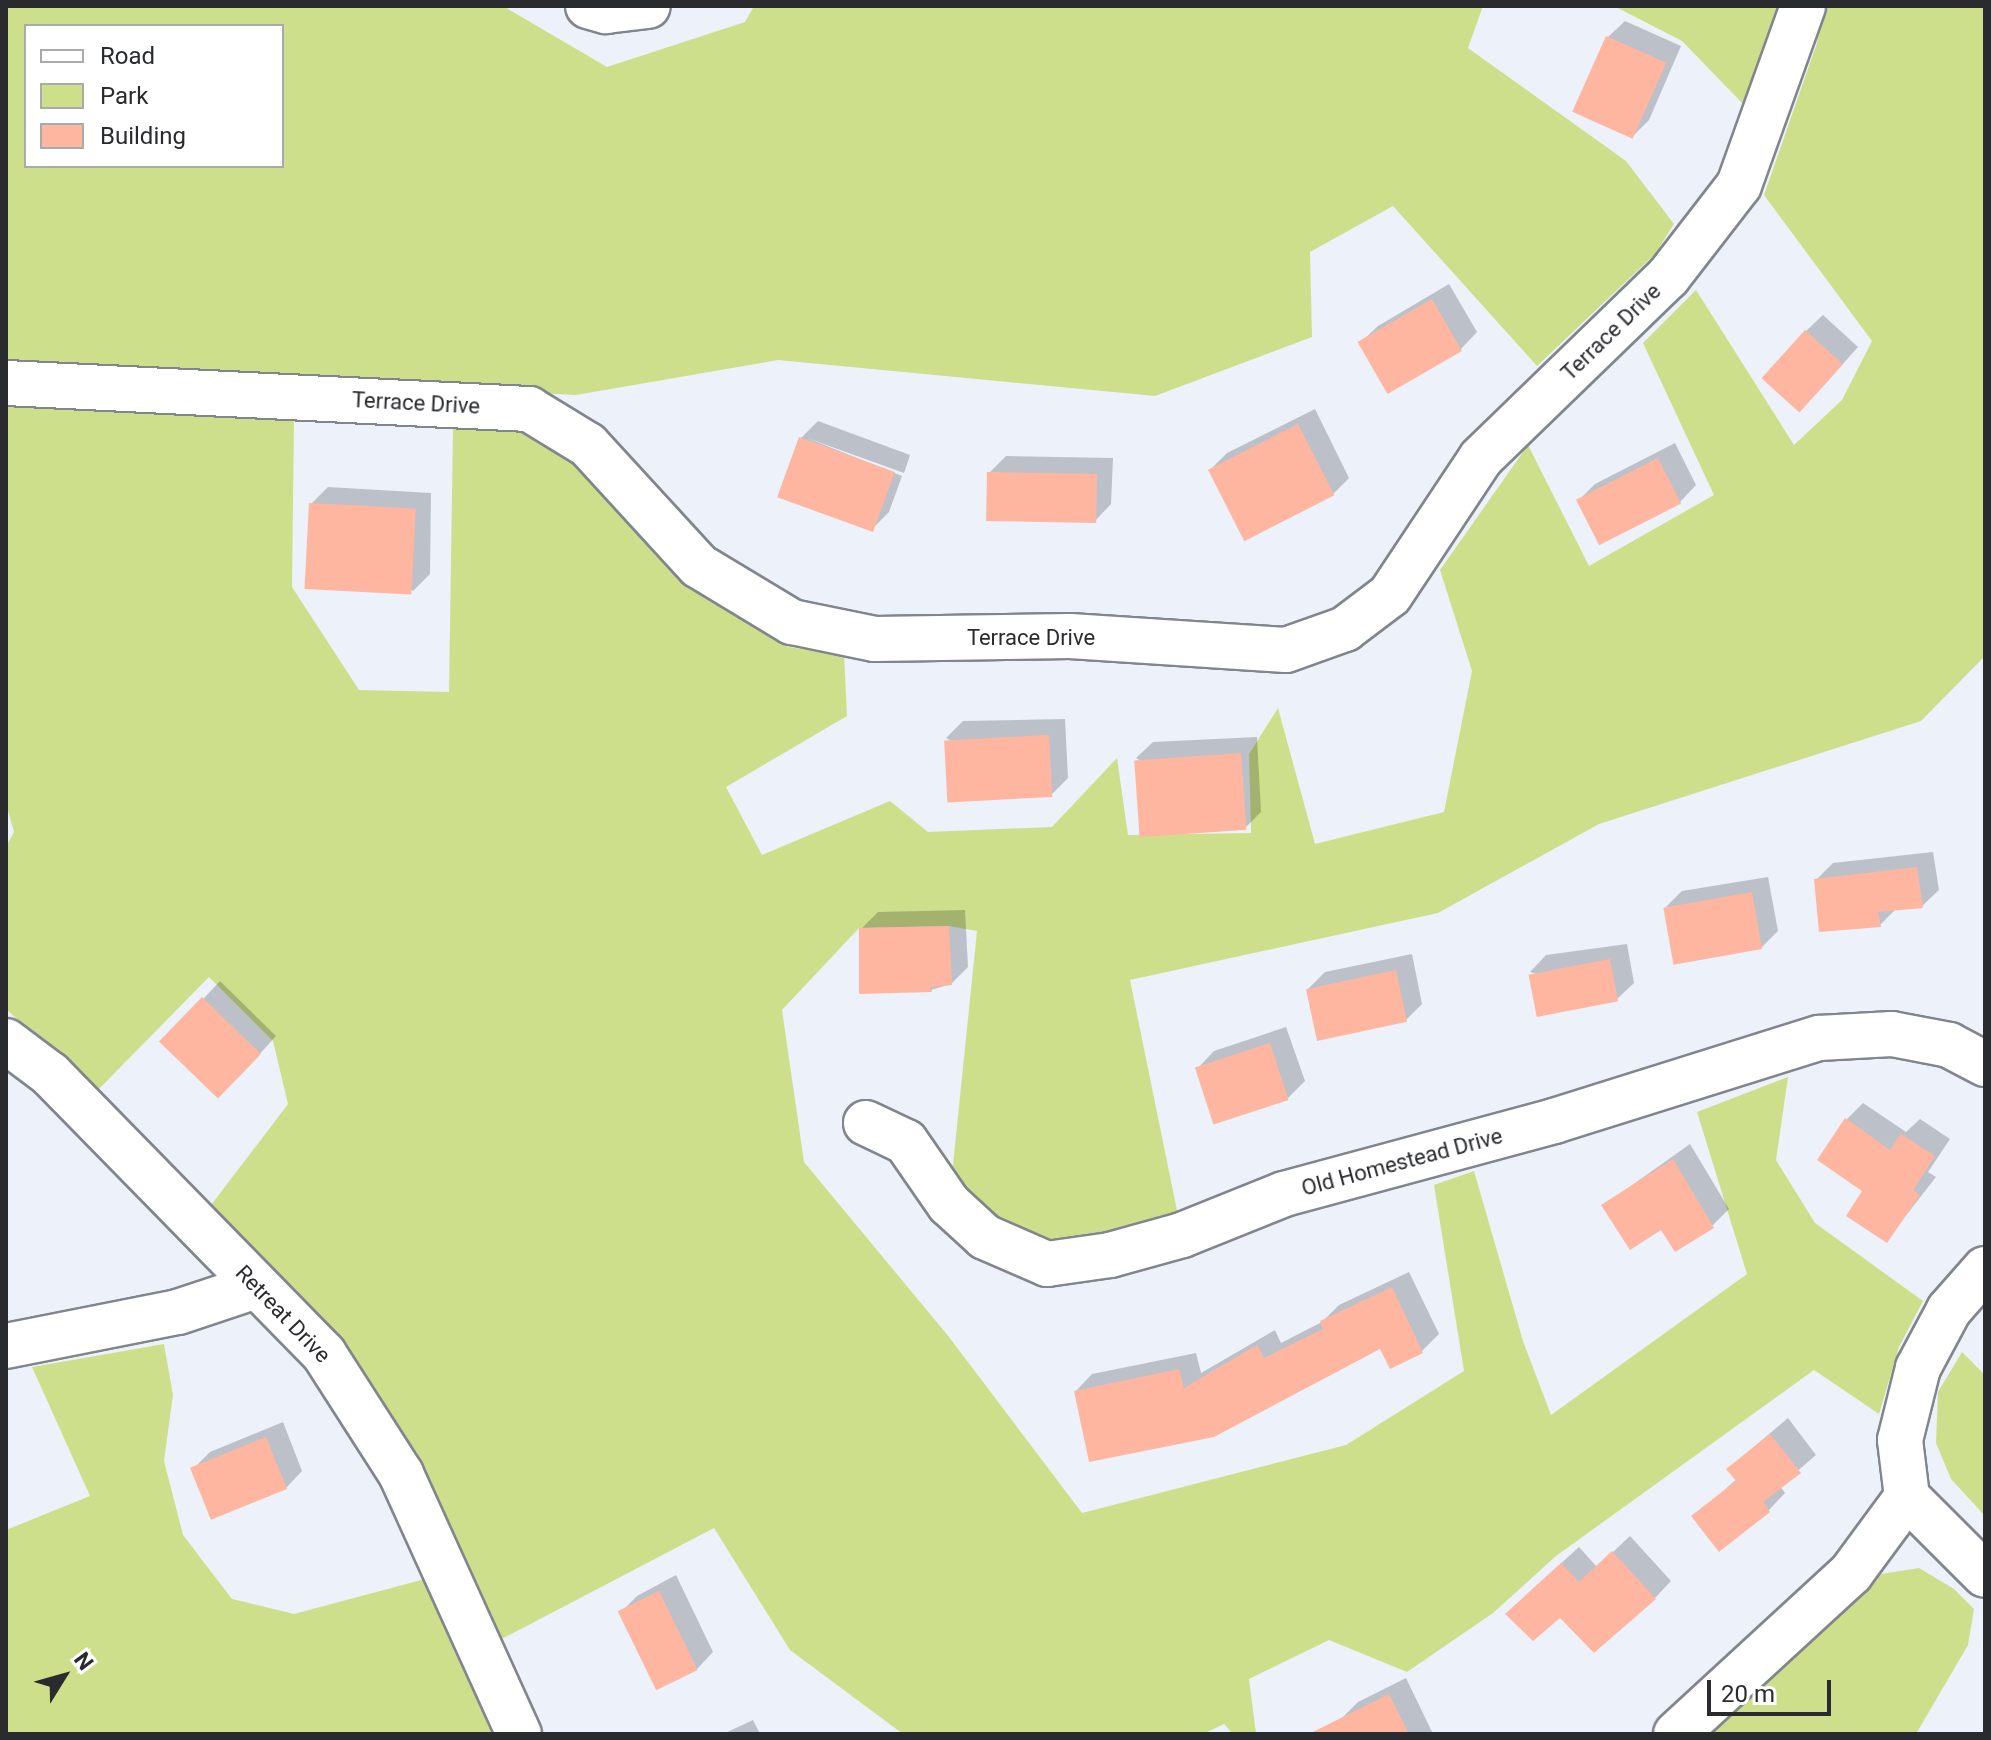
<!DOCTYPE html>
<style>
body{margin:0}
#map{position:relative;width:1991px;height:1740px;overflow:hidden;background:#ecf1fa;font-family:Roboto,sans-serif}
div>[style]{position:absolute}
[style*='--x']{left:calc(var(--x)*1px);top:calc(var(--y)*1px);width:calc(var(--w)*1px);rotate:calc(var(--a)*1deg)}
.green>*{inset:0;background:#cedf8c}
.shadow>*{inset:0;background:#0003}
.building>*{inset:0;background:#ffb6a0;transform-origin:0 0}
.roads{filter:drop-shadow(2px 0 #81868e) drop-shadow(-2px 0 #81868e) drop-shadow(0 2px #81868e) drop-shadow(0 -2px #81868e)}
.minor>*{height:44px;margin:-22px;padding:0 22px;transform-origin:22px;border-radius:22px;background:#fff}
span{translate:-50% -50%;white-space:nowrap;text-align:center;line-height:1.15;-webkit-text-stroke:7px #fff;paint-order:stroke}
.street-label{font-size:22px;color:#292b2f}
.frame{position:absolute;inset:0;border:8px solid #292b2f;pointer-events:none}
.legend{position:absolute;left:24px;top:24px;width:260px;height:144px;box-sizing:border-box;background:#fff;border:2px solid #a9aaac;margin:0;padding:10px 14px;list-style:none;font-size:24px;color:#292b2f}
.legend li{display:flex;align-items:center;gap:16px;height:40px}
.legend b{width:40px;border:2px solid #a9aaac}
.north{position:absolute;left:24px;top:1636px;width:80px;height:80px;-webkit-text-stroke:6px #fff;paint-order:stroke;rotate:53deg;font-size:22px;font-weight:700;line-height:32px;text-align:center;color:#292b2f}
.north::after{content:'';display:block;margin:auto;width:28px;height:36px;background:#292b2f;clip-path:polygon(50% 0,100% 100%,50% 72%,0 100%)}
.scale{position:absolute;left:1707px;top:1680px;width:124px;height:36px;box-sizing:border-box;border:4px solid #292b2f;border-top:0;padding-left:10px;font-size:24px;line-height:28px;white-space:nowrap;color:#292b2f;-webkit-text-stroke:6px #fff;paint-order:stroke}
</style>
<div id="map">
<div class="green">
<i style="clip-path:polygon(evenodd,6px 6px,503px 6px,607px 67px,745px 22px,754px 6px,1483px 6px,1468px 48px,1626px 161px,1674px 224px,1655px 254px,1537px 366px,1393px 206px,1310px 252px,1312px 337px,1155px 396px,778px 360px,576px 395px,6px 365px,6px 6px,26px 26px,282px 26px,282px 166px,26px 166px,26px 26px)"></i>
<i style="clip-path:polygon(1614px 6px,1780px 6px,1745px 106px,1682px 41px)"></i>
<i style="clip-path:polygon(1823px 6px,1985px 6px,1985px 656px,1921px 721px,1599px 824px,1438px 913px,1130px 980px,1182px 1235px,1047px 1264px,949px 1204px,977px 931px,949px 926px,859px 928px,782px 1010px,804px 1162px,949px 1337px,1082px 1513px,1346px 1445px,1464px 1371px,1434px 1185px,1474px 1171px,1523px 1341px,1551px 1415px,1747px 1274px,1697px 1112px,1788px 1077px,1776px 1160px,1815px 1223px,1923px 1301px,1899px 1347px,1879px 1414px,1814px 1370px,1556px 1556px,1493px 1613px,1407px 1672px,1329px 1640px,1249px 1679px,1256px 1734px,1233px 1734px,1224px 1724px,1203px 1734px,903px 1734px,790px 1650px,714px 1528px,492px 1644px,403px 1438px,367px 1378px,319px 1320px,208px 1209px,288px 1104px,273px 1041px,209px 977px,96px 1092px,6px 1009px,6px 847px,14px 832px,6px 804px,6px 404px,294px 420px,292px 587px,359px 690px,449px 692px,453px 429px,527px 430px,580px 463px,686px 584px,788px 647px,844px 655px,847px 716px,726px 787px,762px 855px,890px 801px,928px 832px,1052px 827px,1117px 758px,1128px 835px,1251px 833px,1249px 754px,1278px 708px,1315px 844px,1444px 812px,1472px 671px,1440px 570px,1528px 445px,1589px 566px,1714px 495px,1643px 343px,1696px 290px,1794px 445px,1842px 400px,1872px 341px,1764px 195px,1817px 43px)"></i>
<i style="clip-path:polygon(164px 1344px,173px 1395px,164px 1461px,183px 1535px,232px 1599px,294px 1614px,425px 1579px,492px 1734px,6px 1734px,6px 1530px,90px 1496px,32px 1367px)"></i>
<i style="clip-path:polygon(1962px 1352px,1985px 1375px,1985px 1516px,1951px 1479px,1936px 1443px,1938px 1392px)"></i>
<i style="clip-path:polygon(1919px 1568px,1954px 1589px,1974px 1609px,1968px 1645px,1916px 1734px,1710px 1734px,1881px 1574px)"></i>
</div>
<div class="shadow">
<i style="clip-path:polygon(1625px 21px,1681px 46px,1649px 120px,1632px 137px,1608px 37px)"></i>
<i style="clip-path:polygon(1449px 284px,1477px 332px,1461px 349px,1361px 342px,1378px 326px)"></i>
<i style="clip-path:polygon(1823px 315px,1858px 347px,1816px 394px,1806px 331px)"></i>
<i style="clip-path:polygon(1315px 409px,1349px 478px,1333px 494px,1210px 470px,1227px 453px)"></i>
<i style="clip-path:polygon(818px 421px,910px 455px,904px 473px,807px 438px,902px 476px,889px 512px,872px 529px,801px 438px)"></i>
<i style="clip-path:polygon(1675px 443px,1696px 485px,1680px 502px,1579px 500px,1595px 484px)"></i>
<i style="clip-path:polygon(1006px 456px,1113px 458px,1111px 504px,1095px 521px,989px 473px)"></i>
<i style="clip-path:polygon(328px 487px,431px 493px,430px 574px,413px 591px,311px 504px)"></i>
<i style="clip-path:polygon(1065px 719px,1068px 778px,1051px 795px,946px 738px,963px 721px)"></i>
<i style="clip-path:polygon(1257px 737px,1261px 812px,1245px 828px,1136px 758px,1153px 742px)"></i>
<i style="clip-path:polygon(1933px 852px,1939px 890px,1922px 906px,1896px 909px,1880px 925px,1816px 880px,1833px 863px)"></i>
<i style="clip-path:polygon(1768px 877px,1778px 931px,1761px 948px,1666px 907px,1682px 891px)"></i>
<i style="clip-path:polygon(965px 910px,968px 967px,951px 984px,931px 990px,861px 929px,878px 912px)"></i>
<i style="clip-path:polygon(1627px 944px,1634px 983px,1617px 999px,1530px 972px,1546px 955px)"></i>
<i style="clip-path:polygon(1412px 954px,1422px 1004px,1406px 1020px,1308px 989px,1325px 972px)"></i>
<i style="clip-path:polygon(220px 981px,276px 1036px,237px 1079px,163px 1042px)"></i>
<i style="clip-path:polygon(1286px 1027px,1305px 1081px,1288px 1098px,1198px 1068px,1214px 1051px)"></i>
<i style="clip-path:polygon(1863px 1103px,1906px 1132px,1920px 1119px,1950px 1139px,1928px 1172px,1936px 1177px,1886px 1241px,1865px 1191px,1847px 1119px)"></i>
<i style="clip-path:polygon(1690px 1144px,1729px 1209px,1712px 1226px,1662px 1228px,1604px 1205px)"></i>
<i style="clip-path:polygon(1409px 1272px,1439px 1334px,1422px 1351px,1391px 1366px,1381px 1347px,1213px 1435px,1076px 1391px,1092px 1374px,1196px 1353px,1201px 1373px,1275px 1330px,1281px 1343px,1322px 1322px,1339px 1305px)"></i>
<i style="clip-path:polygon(1788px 1418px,1816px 1455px,1780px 1486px,1785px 1493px,1769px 1510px,1720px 1549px,1693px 1517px,1737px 1479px,1728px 1469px)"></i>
<i style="clip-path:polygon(283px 1422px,302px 1471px,286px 1488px,193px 1469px,210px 1452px)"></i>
<i style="clip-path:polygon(1630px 1536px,1671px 1581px,1655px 1598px,1560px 1615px,1524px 1597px,1579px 1547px,1597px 1567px)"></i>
<i style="clip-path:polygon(676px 1575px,713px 1652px,697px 1669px,620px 1613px,637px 1596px)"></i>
<i style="clip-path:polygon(1406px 1678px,1433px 1734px,1342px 1734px,1341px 1719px,1358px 1702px)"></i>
<i style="clip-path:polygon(753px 1720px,760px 1734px,723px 1734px)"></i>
</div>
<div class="building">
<i style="left:1606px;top:36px;width:66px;height:83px;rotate:24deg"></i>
<i style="left:1432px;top:299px;width:60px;height:86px;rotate:60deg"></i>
<i style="left:1805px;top:330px;width:51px;height:65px;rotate:42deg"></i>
<i style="left:1298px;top:424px;width:80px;height:101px;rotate:63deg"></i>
<i style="left:799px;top:437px;width:102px;height:64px;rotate:20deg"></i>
<i style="left:1658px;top:458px;width:51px;height:92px;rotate:63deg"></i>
<i style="left:987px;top:472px;width:110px;height:49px;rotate:1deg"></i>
<i style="left:309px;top:503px;width:107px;height:86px;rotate:3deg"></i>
<i style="left:1049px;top:735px;width:62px;height:105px;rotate:87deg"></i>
<i style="left:1241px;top:753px;width:77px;height:107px;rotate:86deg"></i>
<i style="clip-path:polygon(1917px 867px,1923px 908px,1878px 912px,1881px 927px,1819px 932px,1814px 879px)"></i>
<i style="left:1752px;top:892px;width:58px;height:90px;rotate:80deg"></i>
<i style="clip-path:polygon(949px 926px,952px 985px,931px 987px,932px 992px,859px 994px,859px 928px)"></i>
<i style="left:1610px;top:959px;width:43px;height:83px;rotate:79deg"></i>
<i style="left:1396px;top:970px;width:53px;height:92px;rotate:78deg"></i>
<i style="left:202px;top:997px;width:82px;height:62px;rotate:44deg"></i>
<i style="left:1270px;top:1043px;width:60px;height:79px;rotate:72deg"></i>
<i style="clip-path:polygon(1845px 1118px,1890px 1150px,1901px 1134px,1935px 1156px,1913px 1190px,1920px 1195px,1887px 1243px,1846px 1216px,1862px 1191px,1817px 1160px)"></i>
<i style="clip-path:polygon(1673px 1159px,1714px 1228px,1675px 1252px,1661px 1230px,1630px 1250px,1601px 1205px)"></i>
<i style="clip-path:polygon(1392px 1287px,1423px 1353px,1390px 1369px,1380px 1349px,1214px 1437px,1089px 1462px,1074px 1391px,1179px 1369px,1184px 1388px,1257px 1345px,1264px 1358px,1323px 1329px,1320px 1321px)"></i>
<i style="clip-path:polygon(1770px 1434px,1801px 1473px,1763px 1502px,1770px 1512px,1719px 1552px,1691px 1516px,1736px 1481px,1726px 1469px)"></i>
<i style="left:266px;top:1437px;width:56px;height:82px;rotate:68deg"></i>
<i style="clip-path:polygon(1612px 1551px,1656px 1599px,1594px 1653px,1560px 1618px,1533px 1641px,1505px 1614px,1561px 1563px,1579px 1582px)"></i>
<i style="left:659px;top:1591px;width:88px;height:46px;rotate:64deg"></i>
<i style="clip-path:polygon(1389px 1694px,1409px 1734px,1309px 1734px)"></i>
</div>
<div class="roads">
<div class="minor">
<i style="--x:588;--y:6;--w:19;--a:16"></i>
<i style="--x:606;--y:11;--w:42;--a:-6.8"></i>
<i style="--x:6;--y:383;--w:524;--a:2.85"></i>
<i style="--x:529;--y:409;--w:69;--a:31.4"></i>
<i style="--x:588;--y:445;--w:164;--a:47.5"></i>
<i style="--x:699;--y:566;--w:109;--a:31.1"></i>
<i style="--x:792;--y:622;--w:85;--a:11.6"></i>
<i style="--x:875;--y:639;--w:195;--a:-0.9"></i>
<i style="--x:1070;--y:636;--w:216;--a:3.7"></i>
<i style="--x:1286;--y:650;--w:63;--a:-19.6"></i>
<i style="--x:1345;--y:629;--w:56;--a:-37.1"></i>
<i style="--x:1390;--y:595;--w:164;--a:-56.4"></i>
<i style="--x:1481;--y:458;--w:260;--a:-44.1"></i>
<i style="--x:1668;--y:277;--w:116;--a:-52.3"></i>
<i style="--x:1739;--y:185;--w:190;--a:-70.3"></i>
<i style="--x:6;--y:1041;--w:55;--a:36.9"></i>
<i style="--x:50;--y:1074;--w:392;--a:45.6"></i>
<i style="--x:324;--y:1354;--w:143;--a:57.3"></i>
<i style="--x:401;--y:1474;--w:286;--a:65.6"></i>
<i style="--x:866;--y:1123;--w:44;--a:25.4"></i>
<i style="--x:906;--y:1142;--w:75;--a:55.3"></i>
<i style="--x:949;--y:1204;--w:49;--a:42.5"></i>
<i style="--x:985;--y:1237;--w:68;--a:23.5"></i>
<i style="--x:1047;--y:1264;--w:64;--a:-8.1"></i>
<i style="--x:1110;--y:1255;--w:75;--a:-15.5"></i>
<i style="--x:1182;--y:1235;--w:110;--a:-21.9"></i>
<i style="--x:1284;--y:1194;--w:280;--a:-15.1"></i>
<i style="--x:1554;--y:1121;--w:278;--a:-17.4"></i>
<i style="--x:1819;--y:1038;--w:73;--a:-3.1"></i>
<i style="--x:1892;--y:1034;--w:58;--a:10.9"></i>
<i style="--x:1949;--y:1045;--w:41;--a:27.8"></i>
<i style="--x:1985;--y:1269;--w:55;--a:131.3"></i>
<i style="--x:1949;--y:1310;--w:66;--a:118.1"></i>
<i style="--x:1918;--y:1368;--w:74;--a:104"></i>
<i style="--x:1900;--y:1440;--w:57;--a:83"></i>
<i style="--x:1907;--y:1497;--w:110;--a:45"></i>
<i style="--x:6;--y:1346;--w:175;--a:-11.2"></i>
<i style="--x:178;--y:1312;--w:82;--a:-18.4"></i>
<i style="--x:1676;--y:1734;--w:238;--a:-42.6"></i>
<i style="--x:1851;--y:1573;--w:94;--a:-53.6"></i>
</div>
</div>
<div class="street-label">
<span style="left:1611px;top:332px;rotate:-44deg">Terrace Drive</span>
<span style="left:416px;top:403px;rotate:3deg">Terrace Drive</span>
<span style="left:1031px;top:638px">Terrace Drive</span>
<span style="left:1402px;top:1162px;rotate:-15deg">Old Homestead Drive</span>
<span style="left:283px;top:1314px;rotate:46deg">Retreat Drive</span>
</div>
<div class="frame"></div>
<ul class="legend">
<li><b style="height:10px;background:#fff"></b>Road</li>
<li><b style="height:22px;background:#cedf8c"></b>Park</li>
<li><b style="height:22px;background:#ffb6a0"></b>Building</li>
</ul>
<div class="north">N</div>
<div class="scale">20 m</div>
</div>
